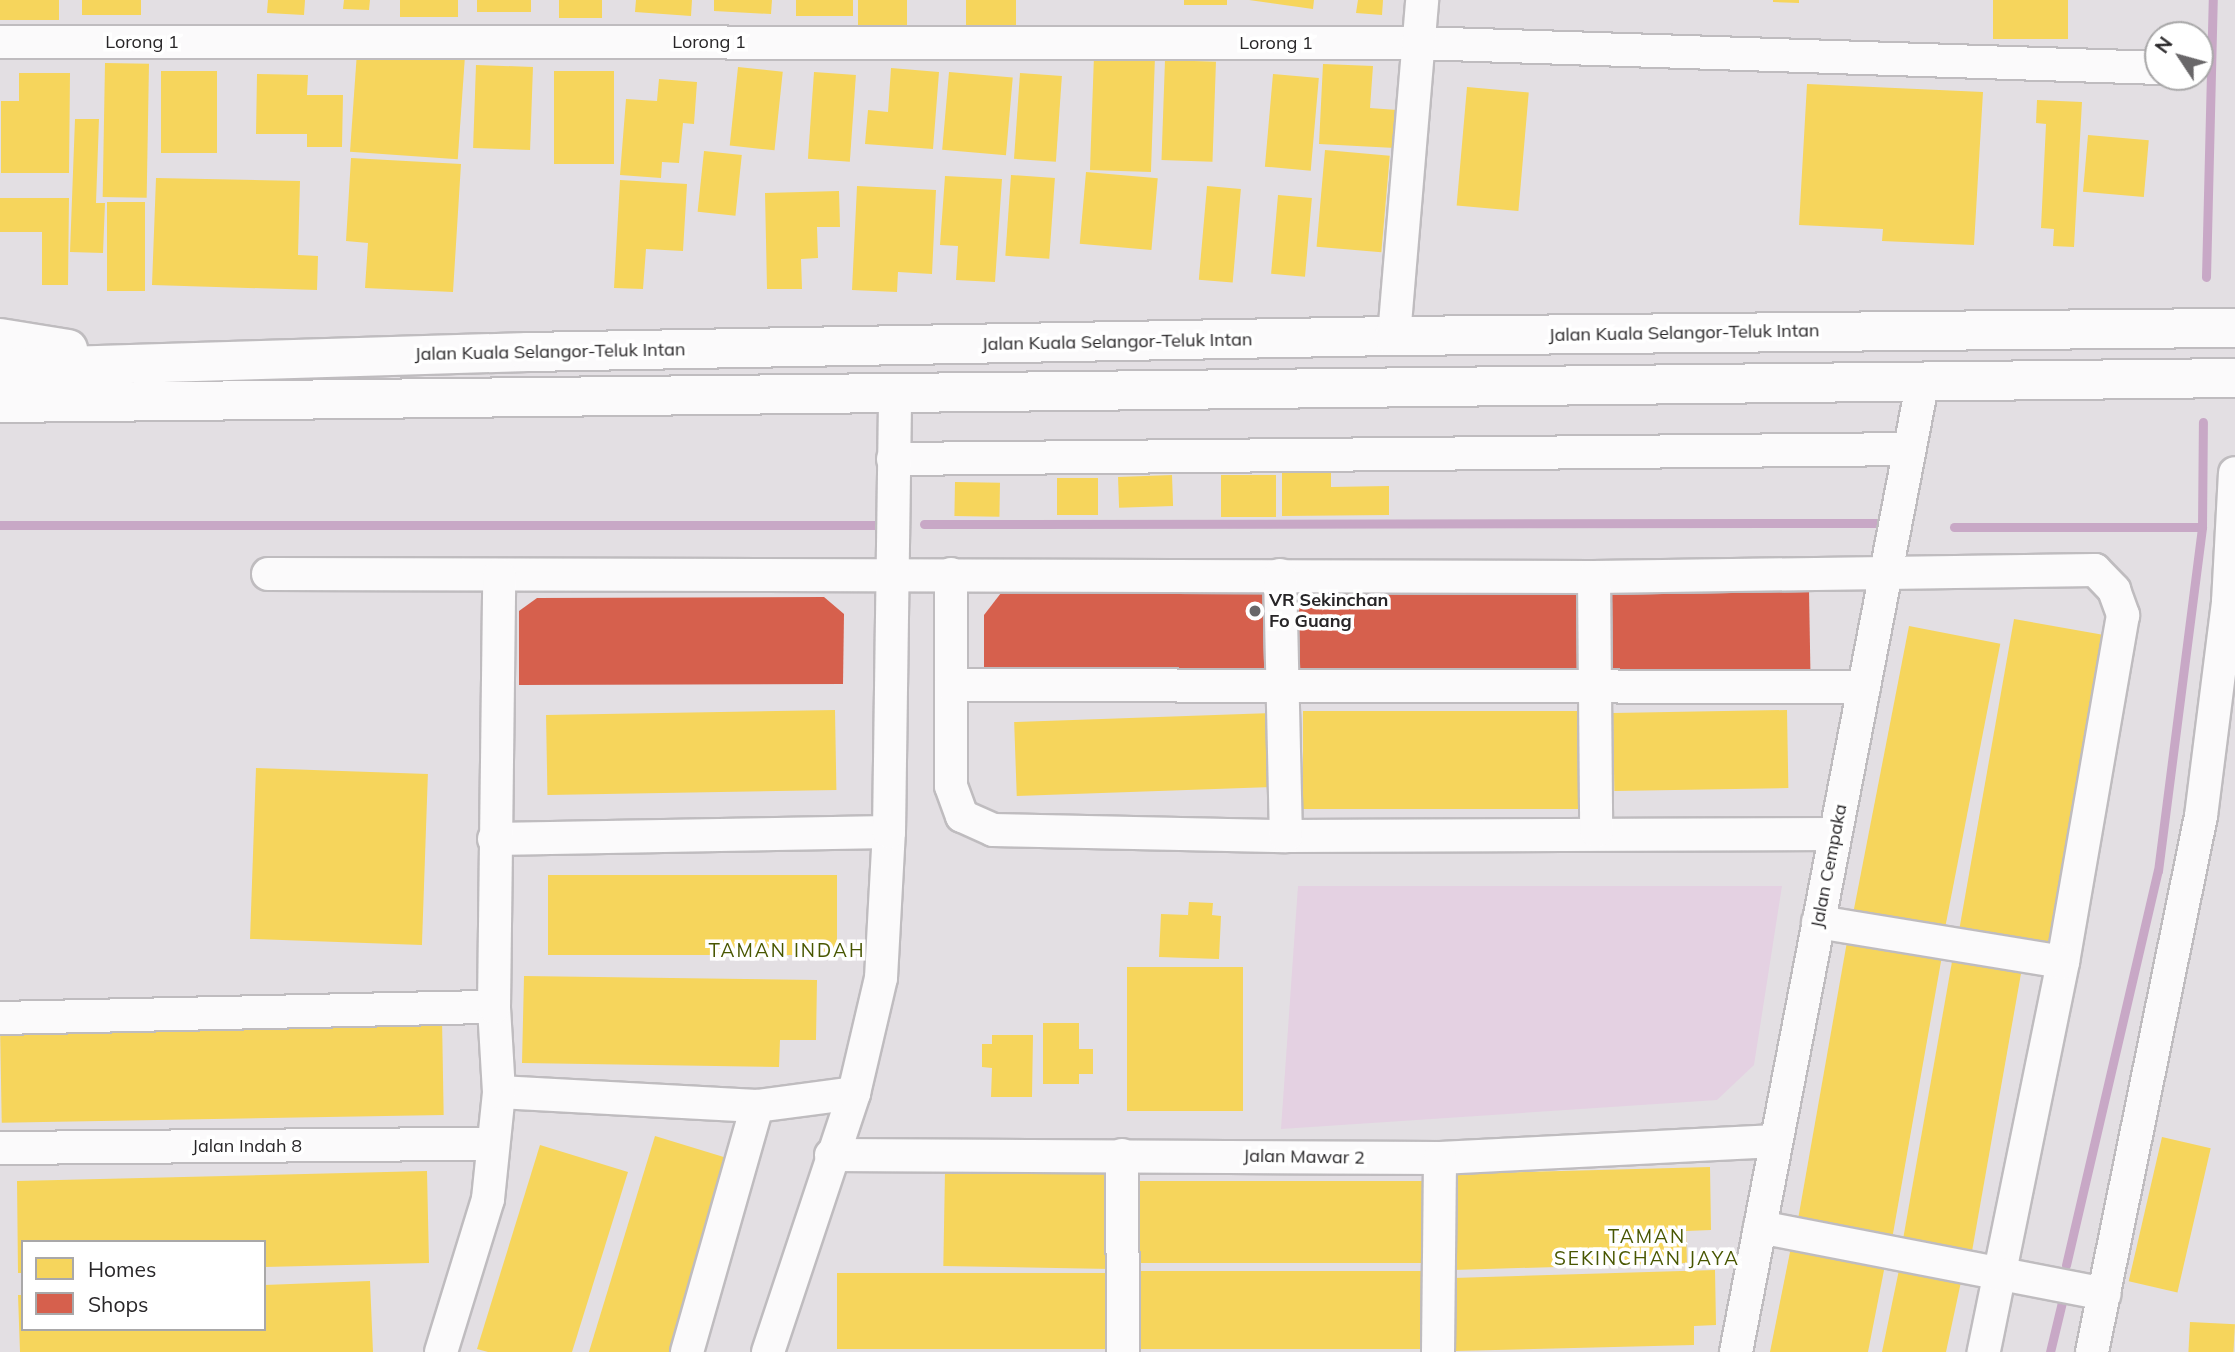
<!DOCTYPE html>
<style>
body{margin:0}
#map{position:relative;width:2235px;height:1352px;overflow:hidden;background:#e3dfe3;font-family:Mulish,sans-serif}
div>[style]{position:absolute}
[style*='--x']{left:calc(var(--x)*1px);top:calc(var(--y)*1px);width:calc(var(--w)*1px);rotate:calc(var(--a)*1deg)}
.green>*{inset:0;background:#e4d1e2}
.homes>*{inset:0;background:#f6d55c;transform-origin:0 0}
.shops>*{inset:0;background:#d6604d;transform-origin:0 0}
.stream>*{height:9px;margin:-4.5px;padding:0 4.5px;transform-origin:4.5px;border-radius:4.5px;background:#c8a8c6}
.roads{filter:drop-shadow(2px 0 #bfbcbf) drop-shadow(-2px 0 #bfbcbf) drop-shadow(0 2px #bfbcbf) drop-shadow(0 -2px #bfbcbf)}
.minor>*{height:32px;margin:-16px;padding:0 16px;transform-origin:16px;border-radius:16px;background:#fbfafb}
.highway>*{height:38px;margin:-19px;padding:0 19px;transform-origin:19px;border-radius:19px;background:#fbfafb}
.dots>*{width:19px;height:19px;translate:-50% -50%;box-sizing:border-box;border:4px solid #fff;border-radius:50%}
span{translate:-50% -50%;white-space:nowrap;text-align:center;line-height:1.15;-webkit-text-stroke:7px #fff;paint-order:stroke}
.street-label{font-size:18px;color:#282628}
.poi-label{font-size:18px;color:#282628;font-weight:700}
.left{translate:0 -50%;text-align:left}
.neighbourhood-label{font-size:19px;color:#485601;letter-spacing:2px}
.legend{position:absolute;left:21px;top:1240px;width:245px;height:91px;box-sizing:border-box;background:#fff;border:2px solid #a9a8a9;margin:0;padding:9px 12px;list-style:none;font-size:21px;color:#282628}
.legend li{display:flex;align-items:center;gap:14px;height:35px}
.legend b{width:35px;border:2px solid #a9a8a9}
.north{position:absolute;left:2144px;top:21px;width:70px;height:70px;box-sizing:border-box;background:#fff;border:2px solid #a9a8a9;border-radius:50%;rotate:306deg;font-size:19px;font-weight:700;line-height:28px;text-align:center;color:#282628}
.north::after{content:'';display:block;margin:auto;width:24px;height:32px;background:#696769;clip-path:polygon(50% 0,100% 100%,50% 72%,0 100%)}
</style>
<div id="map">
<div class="green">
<i style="clip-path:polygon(1298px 886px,1782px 886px,1754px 1065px,1717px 1100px,1281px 1129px)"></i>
</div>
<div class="homes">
<i style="left:0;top:0;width:59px;height:20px"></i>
<i style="left:82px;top:0;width:59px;height:15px"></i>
<i style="clip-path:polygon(268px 0,305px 0,304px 15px,267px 13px)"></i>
<i style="clip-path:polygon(344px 0,370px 0,369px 10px,343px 9px)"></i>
<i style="left:400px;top:0;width:58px;height:17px"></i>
<i style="left:477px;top:0;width:54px;height:12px"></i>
<i style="left:559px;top:0;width:43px;height:18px"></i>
<i style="clip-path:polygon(636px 0,692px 0,691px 16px,635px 12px)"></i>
<i style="clip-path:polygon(714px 0,772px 0,771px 14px,714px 11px)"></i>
<i style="left:796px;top:0;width:57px;height:16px"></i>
<i style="left:858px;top:0;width:49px;height:30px"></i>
<i style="left:966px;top:0;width:50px;height:26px"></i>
<i style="left:1184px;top:0;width:43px;height:5px"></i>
<i style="clip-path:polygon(1249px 0,1314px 0,1313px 9px)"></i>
<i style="clip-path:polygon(1358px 0,1383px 0,1382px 15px,1356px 13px)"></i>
<i style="clip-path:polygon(1773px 0,1799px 0,1799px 3px,1773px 2px)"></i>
<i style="left:1993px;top:0;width:75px;height:39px"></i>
<i style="left:357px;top:52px;width:108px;height:100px;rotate:4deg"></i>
<i style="left:1094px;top:55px;width:61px;height:115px;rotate:2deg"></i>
<i style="left:1165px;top:60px;width:51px;height:100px;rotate:2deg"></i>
<i style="left:105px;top:63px;width:44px;height:134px;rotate:1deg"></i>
<i style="clip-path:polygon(1323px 64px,1373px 66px,1370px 108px,1397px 110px,1395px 148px,1319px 144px)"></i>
<i style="left:476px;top:65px;width:57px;height:83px;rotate:2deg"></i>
<i style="left:738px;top:67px;width:45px;height:79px;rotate:6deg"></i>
<i style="clip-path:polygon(891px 68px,939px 72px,933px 149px,865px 144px,868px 110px,888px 112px)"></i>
<i style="left:161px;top:71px;width:56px;height:82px"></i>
<i style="left:554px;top:71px;width:60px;height:93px"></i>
<i style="left:814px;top:72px;width:42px;height:87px;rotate:4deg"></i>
<i style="left:949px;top:72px;width:64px;height:78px;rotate:5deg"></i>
<i style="clip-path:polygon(19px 73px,70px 73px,69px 173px,1px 173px,1px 101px,19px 101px)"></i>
<i style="left:1020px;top:73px;width:42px;height:86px;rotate:4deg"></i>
<i style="clip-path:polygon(257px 74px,308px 75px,307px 95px,343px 95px,342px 147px,307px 147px,307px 134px,256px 134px)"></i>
<i style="left:1273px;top:74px;width:46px;height:93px;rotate:5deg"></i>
<i style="clip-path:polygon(659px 79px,697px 82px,694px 124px,683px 123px,679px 163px,662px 162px,661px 178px,620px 175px,626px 99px,657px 101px)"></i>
<i style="clip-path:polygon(1807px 84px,1983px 92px,1974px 245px,1882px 241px,1883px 229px,1799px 225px)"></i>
<i style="left:1467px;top:87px;width:62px;height:119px;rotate:5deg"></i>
<i style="clip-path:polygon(2037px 100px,2082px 102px,2074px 247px,2053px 246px,2054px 229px,2041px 228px,2046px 124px,2036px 123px)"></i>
<i style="clip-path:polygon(75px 119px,99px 119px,96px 203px,105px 203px,103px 253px,70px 252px)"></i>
<i style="left:2088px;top:135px;width:61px;height:57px;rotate:5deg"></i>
<i style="left:1325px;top:150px;width:65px;height:97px;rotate:5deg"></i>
<i style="left:704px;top:151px;width:38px;height:61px;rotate:6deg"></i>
<i style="clip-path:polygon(351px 158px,461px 164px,453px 292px,365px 288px,368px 243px,346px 241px)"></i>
<i style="left:1086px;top:172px;width:72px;height:72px;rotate:5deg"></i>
<i style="left:1011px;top:175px;width:44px;height:81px;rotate:4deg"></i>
<i style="clip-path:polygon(945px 176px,1002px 179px,995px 282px,956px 280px,958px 246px,940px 245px)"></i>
<i style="clip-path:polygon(156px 178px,300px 181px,298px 255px,318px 256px,317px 290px,152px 285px)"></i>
<i style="clip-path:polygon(620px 180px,687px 184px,683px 251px,646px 249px,643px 289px,614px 288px)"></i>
<i style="clip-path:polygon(857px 186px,936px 190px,932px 274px,898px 272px,897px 292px,852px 290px)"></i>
<i style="left:1207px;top:186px;width:34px;height:94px;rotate:5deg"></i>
<i style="clip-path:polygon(839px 191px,840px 227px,817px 227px,818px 258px,801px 259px,802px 289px,767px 289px,765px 193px)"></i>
<i style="left:1278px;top:195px;width:34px;height:79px;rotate:5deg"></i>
<i style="clip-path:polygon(0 198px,69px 198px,68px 285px,42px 285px,42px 232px,0 232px)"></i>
<i style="left:145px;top:202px;width:89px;height:38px;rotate:90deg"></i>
<i style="clip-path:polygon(1331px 469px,1331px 487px,1389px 486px,1389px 515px,1282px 516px,1282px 470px)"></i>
<i style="left:1172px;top:475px;width:31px;height:54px;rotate:88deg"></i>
<i style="left:1276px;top:475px;width:42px;height:55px;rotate:90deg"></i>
<i style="left:1057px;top:478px;width:41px;height:37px"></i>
<i style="left:955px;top:482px;width:45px;height:34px;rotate:1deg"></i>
<i style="left:2014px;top:619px;width:90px;height:317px;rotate:10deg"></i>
<i style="left:1909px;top:626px;width:93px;height:290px;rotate:11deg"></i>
<i style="left:835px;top:710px;width:80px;height:289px;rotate:89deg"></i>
<i style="left:1787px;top:710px;width:78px;height:174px;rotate:89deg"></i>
<i style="left:1589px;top:711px;width:98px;height:286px;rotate:90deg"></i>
<i style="left:1273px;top:713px;width:74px;height:259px;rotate:88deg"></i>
<i style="left:256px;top:768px;width:172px;height:171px;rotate:2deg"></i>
<i style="left:837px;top:875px;width:80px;height:289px;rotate:90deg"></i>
<i style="clip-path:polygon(1189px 902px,1213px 903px,1212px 915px,1221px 916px,1219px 959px,1159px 957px,1161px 914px,1188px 915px)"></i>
<i style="left:1848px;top:936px;width:96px;height:288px;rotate:10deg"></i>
<i style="left:1953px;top:956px;width:70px;height:288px;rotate:10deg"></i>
<i style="left:1127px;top:967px;width:116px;height:144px"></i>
<i style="clip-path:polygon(524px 976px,817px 980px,816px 1040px,780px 1040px,779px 1067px,522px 1063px)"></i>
<i style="left:442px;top:1019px;width:96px;height:442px;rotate:89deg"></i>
<i style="clip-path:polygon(1043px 1023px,1079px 1023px,1079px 1049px,1093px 1049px,1093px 1074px,1079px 1074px,1079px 1084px,1043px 1084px)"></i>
<i style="clip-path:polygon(992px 1035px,1033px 1035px,1032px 1097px,991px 1097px,992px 1068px,982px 1067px,982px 1044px,992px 1044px)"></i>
<i style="left:655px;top:1136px;width:77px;height:226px;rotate:17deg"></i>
<i style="left:2162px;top:1137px;width:50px;height:148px;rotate:13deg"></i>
<i style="clip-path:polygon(540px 1145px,628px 1172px,572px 1352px,488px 1352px,477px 1349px)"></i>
<i style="clip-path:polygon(1710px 1167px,1711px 1230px,1686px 1231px,1687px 1263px,1453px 1270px,1451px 1174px)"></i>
<i style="left:945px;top:1170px;width:168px;height:96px;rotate:1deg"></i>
<i style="clip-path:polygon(427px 1171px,429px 1263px,264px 1267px,264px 1242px,23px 1242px,23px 1273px,18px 1273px,17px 1181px)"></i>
<i style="left:1426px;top:1181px;width:82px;height:286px;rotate:90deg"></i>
<i style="clip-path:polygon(1792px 1242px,1886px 1260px,1868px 1352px,1770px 1352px)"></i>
<i style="clip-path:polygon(1900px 1265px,1962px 1277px,1946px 1352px,1882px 1352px)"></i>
<i style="clip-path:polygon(1715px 1270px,1716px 1325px,1694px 1326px,1694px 1345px,1455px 1351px,1453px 1278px)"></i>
<i style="left:1427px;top:1271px;width:78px;height:288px;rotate:90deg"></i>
<i style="left:837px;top:1273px;width:277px;height:76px"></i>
<i style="clip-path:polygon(370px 1281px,373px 1352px,20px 1352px,18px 1295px,23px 1295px,23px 1329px,264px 1329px,264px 1285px)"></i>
<i style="left:2190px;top:1322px;width:45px;height:30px;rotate:3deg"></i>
</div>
<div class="shops">
<i style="left:1809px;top:590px;width:82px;height:200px;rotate:89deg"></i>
<i style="left:1581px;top:591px;width:92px;height:284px;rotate:90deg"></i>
<i style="clip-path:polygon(1269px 592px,1268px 682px,984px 683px,984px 615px,1001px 593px)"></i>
<i style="clip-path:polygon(824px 597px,844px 614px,843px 684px,519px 685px,519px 611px,537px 598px)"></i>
</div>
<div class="stream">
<i style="--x:2206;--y:277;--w:277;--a:-88.6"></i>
<i style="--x:924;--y:524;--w:958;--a:-0.06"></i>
<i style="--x:0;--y:525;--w:878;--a:0"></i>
<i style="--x:1954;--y:527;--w:248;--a:0"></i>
<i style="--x:2066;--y:1265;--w:405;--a:-76.9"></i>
<i style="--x:2158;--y:871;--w:347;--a:-82.7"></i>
<i style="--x:2202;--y:527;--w:105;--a:-89.5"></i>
<i style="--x:2050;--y:1352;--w:51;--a:-76.5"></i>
</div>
<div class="roads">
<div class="minor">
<i style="--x:0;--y:42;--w:1418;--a:0.04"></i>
<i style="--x:1418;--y:43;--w:740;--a:1.93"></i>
<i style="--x:1394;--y:336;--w:337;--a:-85.2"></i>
<i style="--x:893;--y:459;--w:1016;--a:-0.56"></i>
<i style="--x:268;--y:574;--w:1326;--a:0.13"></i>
<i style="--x:1594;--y:577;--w:501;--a:-0.8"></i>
<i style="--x:2095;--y:570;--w:28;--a:46"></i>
<i style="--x:2114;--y:590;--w:27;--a:70"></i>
<i style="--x:2123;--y:615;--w:352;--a:99.8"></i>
<i style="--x:2063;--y:962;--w:398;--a:101.5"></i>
<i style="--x:951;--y:574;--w:212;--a:90"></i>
<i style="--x:951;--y:786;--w:32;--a:70"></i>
<i style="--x:962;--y:816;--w:34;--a:24"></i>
<i style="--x:993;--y:830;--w:293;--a:1.2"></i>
<i style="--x:1286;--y:836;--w:549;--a:-0.21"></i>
<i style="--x:1280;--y:575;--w:261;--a:88.7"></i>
<i style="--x:1594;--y:577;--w:254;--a:89.5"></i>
<i style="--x:951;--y:685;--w:913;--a:0.13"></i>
<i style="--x:494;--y:839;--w:395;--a:-1"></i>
<i style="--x:1818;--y:922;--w:248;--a:9.3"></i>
<i style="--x:0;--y:1018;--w:494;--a:-1.3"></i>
<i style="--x:499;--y:1092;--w:258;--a:3.1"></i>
<i style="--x:757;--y:1106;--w:98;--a:-7.6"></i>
<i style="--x:0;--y:1148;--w:493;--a:-0.5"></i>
<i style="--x:831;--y:1155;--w:609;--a:0.28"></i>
<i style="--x:1440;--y:1158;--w:336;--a:-2.9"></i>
<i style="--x:1122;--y:1155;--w:197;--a:89.7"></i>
<i style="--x:1760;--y:1227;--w:351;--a:11"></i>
<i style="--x:441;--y:1352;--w:160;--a:-72.9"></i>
<i style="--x:488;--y:1199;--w:108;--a:-84.1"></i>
<i style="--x:499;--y:1092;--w:85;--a:-93.4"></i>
<i style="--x:494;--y:1007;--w:432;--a:-89.3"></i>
<i style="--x:687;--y:1352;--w:256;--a:-74.1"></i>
<i style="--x:768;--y:1352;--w:273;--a:-71.6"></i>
<i style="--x:854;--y:1093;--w:118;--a:-76.8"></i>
<i style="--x:881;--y:978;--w:146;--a:-86.9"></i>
<i style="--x:889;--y:832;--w:441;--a:-89.2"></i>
<i style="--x:1438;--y:1352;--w:194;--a:-89.4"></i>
<i style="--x:1736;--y:1352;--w:990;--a:-79.11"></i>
<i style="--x:2092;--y:1352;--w:547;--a:-78.51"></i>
<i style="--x:2201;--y:816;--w:216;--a:-82.8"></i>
<i style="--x:2228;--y:602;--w:129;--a:-86.9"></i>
</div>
<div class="highway">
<i style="--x:0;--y:338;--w:69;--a:9.2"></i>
<i style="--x:0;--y:368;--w:528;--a:-1.74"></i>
<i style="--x:528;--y:352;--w:866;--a:-1.06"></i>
<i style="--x:1394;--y:336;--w:841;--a:-0.55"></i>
<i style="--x:0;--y:403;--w:2235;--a:-0.64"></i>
</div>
</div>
<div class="dots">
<i style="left:1255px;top:611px;background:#696769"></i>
</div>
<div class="street-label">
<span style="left:142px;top:42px">Lorong 1</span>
<span style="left:709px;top:42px">Lorong 1</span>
<span style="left:1276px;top:43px">Lorong 1</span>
<span style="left:1684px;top:333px;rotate:-1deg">Jalan Kuala Selangor-Teluk Intan</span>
<span style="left:1117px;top:342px;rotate:-1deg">Jalan Kuala Selangor-Teluk Intan</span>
<span style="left:550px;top:352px;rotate:-1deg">Jalan Kuala Selangor-Teluk Intan</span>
<span style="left:1829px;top:866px;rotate:-79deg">Jalan Cempaka</span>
<span style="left:247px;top:1146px">Jalan Indah 8</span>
<span style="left:1304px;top:1157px;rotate:1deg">Jalan Mawar 2</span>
</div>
<div class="poi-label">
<span class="left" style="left:1269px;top:611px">VR Sekinchan<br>Fo Guang</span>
</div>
<div class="neighbourhood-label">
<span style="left:787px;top:951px">TAMAN INDAH</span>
<span style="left:1647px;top:1248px">TAMAN<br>SEKINCHAN JAYA</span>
</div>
<ul class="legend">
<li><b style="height:19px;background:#f6d55c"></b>Homes</li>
<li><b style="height:19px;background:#d6604d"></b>Shops</li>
</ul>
<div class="north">N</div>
</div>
